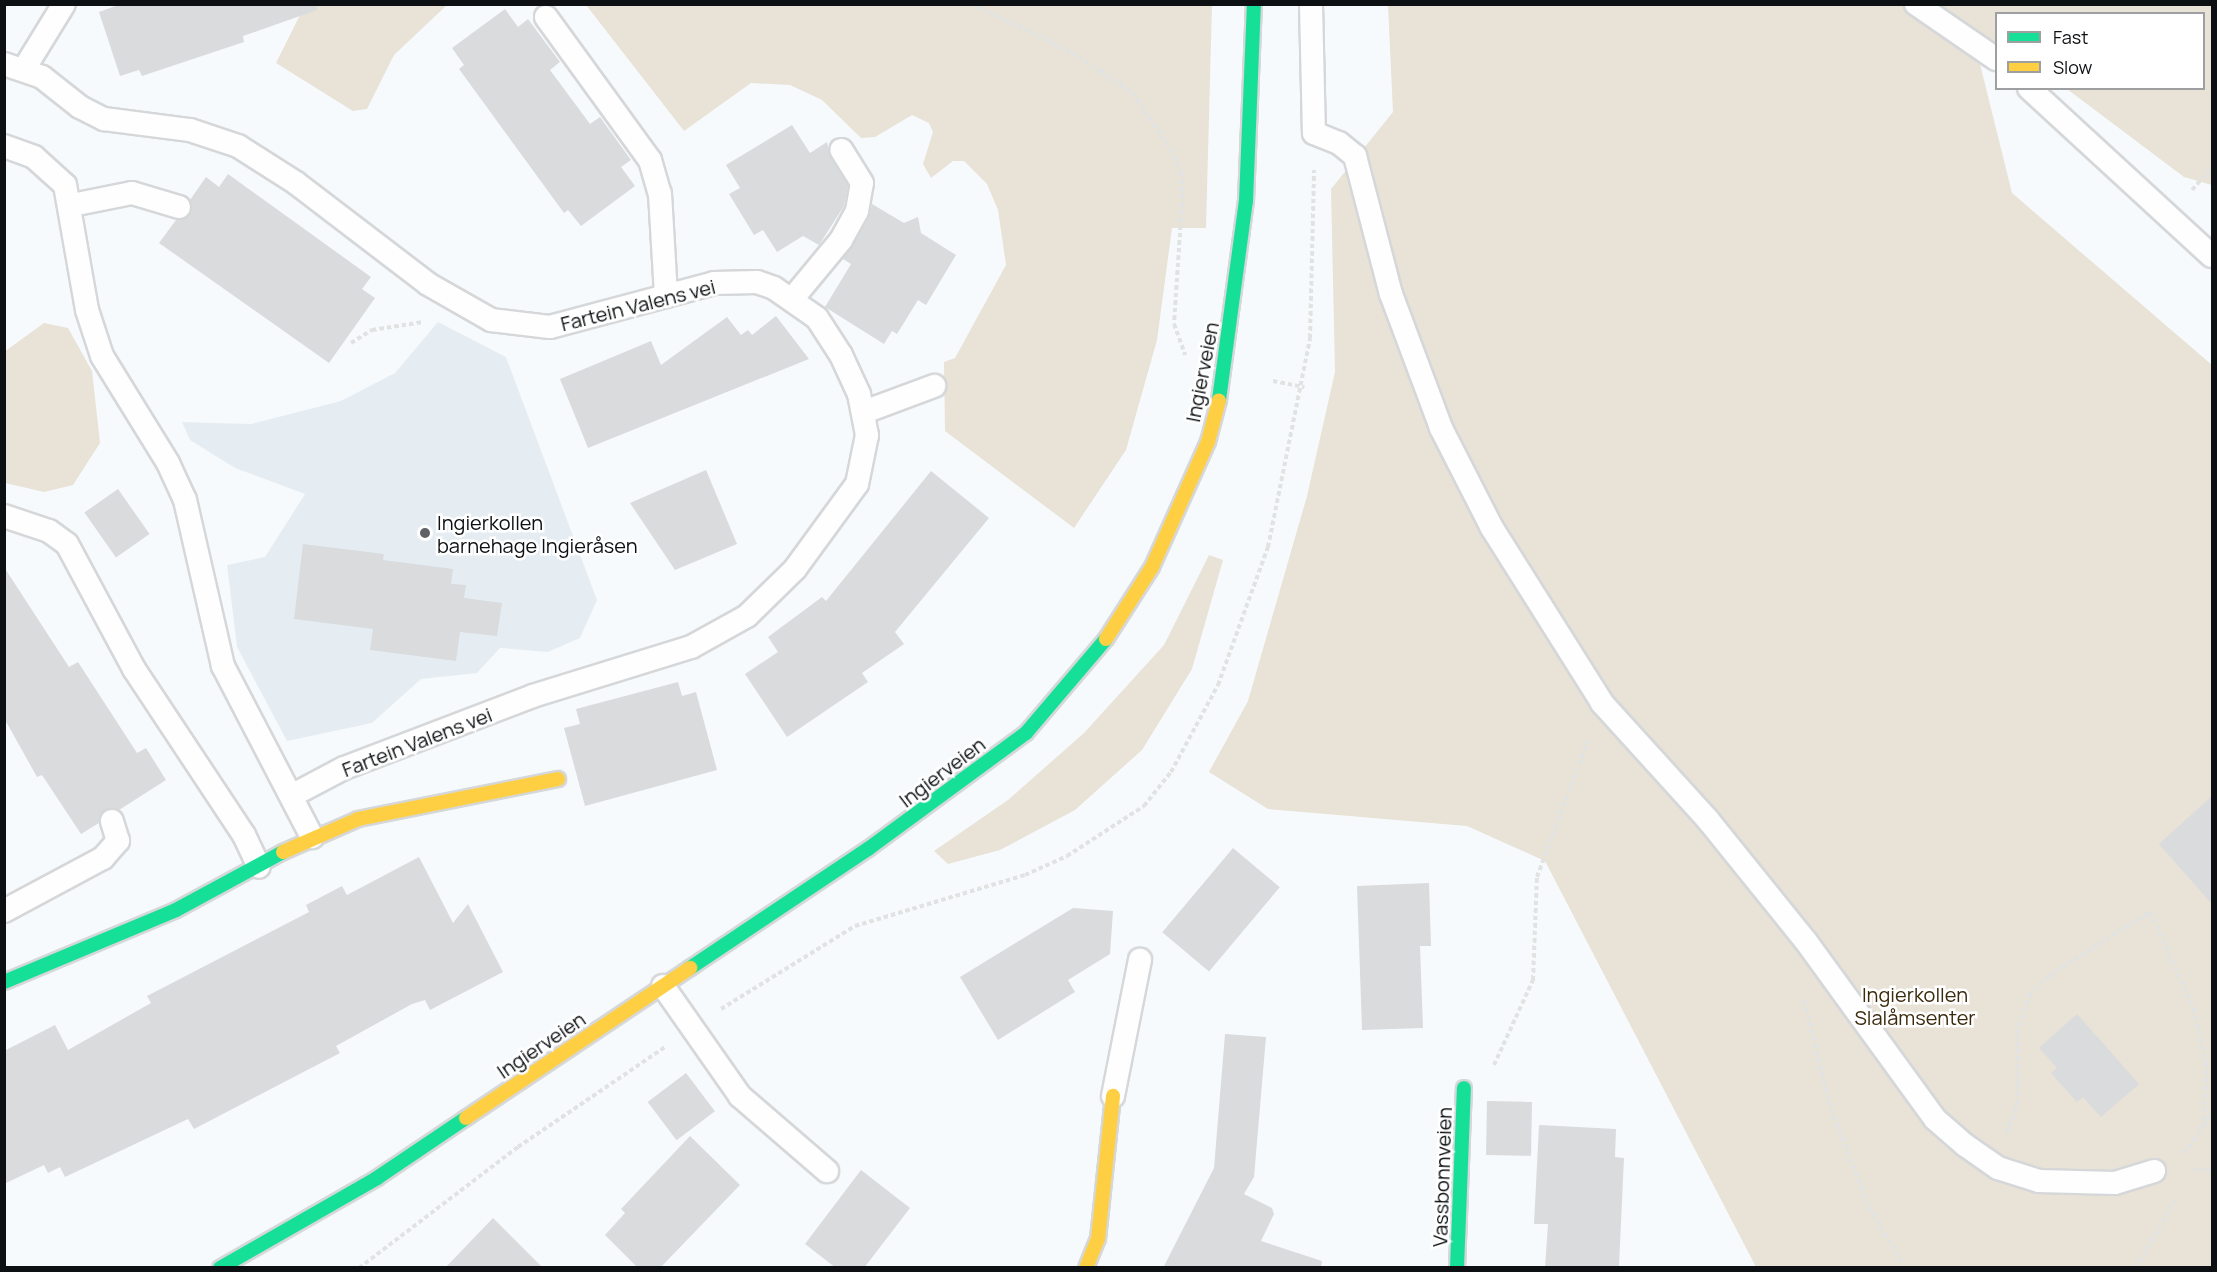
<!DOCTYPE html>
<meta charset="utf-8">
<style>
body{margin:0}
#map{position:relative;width:2217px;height:1272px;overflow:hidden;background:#f7fafc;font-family:Manrope,sans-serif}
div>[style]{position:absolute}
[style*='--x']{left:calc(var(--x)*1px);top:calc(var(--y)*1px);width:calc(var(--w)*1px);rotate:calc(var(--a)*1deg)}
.built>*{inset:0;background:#e5edf3}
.green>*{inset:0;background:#e8e2d7}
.building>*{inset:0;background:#d9dbdd;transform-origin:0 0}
.path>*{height:4px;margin-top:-2px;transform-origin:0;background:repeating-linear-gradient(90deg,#e1e2e2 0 4.5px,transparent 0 7.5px)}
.roads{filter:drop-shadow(2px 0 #d5d7d9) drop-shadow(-2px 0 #d5d7d9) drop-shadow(0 2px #d5d7d9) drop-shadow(0 -2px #d5d7d9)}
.lane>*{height:22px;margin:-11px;padding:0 11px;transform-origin:11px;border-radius:11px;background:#fefeff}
.fast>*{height:14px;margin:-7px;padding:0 7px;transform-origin:7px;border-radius:7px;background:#16e098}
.slow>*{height:14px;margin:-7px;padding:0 7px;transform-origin:7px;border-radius:7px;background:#ffcf43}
.dots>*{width:16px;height:16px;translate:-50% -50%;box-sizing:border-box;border:3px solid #fff;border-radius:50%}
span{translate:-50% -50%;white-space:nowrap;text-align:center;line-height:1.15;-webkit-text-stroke:5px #fff;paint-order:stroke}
.street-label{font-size:20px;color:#0d1012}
.poi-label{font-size:20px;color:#0d1012}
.left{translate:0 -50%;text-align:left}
.park-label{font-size:20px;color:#3c2a0d}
.frame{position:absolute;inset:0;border:6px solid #0d1012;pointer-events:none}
.legend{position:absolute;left:1995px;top:12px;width:210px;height:78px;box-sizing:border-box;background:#fff;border:2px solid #9e9fa0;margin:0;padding:8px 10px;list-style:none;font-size:18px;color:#0d1012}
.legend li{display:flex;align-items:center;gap:12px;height:30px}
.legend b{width:30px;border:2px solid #9e9fa0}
</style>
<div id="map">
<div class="built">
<i style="clip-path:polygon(438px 322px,506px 357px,597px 600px,580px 638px,548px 652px,500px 648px,477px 673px,421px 679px,372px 723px,287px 741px,237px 647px,227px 565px,265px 557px,305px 494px,235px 468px,190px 440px,182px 422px,251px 424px,341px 401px,395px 373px)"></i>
</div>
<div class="green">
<i style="clip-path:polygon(305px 5px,447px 5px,394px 55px,367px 109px,353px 111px,276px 63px)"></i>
<i style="clip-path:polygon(586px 5px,1212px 5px,1206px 228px,1172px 228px,1157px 340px,1126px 450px,1074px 528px,945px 431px,944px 362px,955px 358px,1006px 265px,998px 210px,987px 184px,964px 161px,953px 161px,931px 178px,923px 164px,933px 132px,929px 123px,912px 115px,875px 137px,861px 138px,822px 100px,790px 85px,751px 83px,684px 131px)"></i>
<i style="clip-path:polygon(1388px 5px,2212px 5px,2212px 185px,2184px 177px,2067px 89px,2204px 88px,2204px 14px,1996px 14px,1996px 44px,1980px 64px,2012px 193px,2212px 365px,2212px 1267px,1756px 1267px,1545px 861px,1467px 826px,1268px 809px,1209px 772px,1248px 701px,1307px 496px,1335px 372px,1331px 189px,1393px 112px)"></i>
<i style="clip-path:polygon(44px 323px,68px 328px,92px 371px,100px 443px,73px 485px,44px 492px,5px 483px,4px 352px)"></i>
<i style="clip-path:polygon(1209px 555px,1223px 560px,1192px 669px,1142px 750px,1075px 810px,1000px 850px,948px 864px,934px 851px,1008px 800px,1084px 733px,1164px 645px)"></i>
</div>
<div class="building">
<i style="clip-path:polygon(121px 4px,316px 4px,317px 10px,243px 36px,244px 42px,142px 76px,139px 70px,120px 76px,99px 12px)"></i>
<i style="clip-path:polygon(505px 9px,518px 27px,528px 19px,560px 62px,550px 70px,590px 124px,600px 117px,631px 160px,621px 167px,635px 186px,581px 226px,568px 210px,564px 213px,459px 69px,464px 65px,452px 48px)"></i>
<i style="clip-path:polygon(792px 125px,810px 153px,827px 142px,830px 157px,848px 186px,844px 206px,819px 245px,803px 236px,777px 252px,763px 230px,754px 235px,729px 194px,740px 188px,726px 165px)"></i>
<i style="clip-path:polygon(228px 174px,371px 277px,362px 289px,375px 298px,329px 363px,159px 243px,176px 220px,189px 216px,190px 200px,206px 177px,219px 187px)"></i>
<i style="clip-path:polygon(872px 204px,904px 223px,918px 217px,921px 233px,956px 255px,926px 305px,918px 300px,897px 334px,892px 331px,884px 344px,825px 307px,851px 264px,843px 259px,869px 218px)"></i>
<i style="clip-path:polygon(776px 316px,809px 359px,588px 448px,560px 379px,651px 341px,661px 365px,727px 317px,741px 335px,748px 330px,752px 335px)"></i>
<i style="clip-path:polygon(706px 470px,737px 544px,675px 570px,630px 503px)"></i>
<i style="clip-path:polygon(931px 471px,989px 518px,895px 632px,904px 644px,862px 673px,868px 682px,787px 737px,745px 674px,778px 652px,768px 637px,822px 597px,826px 601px)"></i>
<i style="left:118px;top:489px;width:55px;height:41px;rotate:55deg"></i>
<i style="clip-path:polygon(303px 544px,384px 554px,383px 560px,453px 569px,451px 584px,466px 585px,464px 598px,502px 603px,497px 636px,460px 632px,456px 661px,370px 650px,373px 629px,294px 619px)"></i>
<i style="clip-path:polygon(4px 567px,69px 667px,78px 662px,137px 753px,146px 748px,166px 780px,119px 810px,103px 811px,99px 823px,81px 834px,42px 775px,37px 777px,4px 718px)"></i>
<i style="clip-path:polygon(678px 682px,682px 696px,696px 692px,717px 770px,585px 806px,564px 728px,580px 724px,576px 709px)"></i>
<i style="clip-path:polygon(2212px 796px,2212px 904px,2159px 844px)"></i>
<i style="left:1233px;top:848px;width:61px;height:110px;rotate:40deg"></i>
<i style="clip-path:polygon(419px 857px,453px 923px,468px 904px,503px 972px,430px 1010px,425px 1000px,412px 1004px,336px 1046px,340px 1053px,194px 1129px,188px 1119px,65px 1177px,60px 1167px,48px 1173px,44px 1165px,4px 1184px,4px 1051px,55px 1025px,68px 1050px,151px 1003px,147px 996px,309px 912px,306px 905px,342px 886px,347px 895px)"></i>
<i style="clip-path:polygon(1429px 883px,1431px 946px,1420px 946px,1423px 1028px,1362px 1030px,1357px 886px)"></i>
<i style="clip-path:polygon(1073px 908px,1113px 911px,1110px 954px,1068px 980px,1075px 992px,998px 1040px,960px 977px)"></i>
<i style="clip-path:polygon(2077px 1014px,2139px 1084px,2101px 1117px,2083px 1097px,2077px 1102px,2051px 1073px,2057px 1068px,2039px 1048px)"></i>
<i style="clip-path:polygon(1225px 1034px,1266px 1037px,1254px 1177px,1244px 1194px,1272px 1208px,1274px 1214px,1261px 1241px,1322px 1261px,1321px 1268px,1163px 1268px,1214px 1168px)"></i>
<i style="left:686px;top:1073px;width:48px;height:48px;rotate:53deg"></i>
<i style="left:1487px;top:1101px;width:45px;height:54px;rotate:1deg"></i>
<i style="clip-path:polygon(1539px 1125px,1616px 1129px,1615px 1157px,1624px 1158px,1619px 1266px,1545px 1268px,1548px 1224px,1534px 1224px)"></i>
<i style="clip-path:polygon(690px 1136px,740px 1185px,660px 1268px,638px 1268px,605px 1235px,625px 1213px,621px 1209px)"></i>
<i style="clip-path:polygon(861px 1170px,910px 1208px,864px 1268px,836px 1268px,805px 1244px)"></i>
<i style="clip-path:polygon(493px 1218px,543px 1268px,445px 1268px)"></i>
</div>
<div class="path">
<i style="--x:970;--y:4;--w:84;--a:24.7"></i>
<i style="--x:1046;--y:39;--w:64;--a:30.2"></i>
<i style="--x:1101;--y:71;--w:38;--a:35"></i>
<i style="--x:1132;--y:93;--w:68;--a:55.1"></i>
<i style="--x:1171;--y:149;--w:25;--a:67"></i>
<i style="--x:1181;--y:172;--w:31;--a:88"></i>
<i style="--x:1182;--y:203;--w:121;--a:93.8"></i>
<i style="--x:1174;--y:324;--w:33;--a:70"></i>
<i style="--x:2192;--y:190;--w:30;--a:-49"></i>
<i style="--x:351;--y:343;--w:25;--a:-32"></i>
<i style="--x:372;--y:330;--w:52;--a:-8.9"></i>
<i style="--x:1273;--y:381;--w:32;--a:11"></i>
<i style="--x:1804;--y:1000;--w:112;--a:76.1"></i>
<i style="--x:1831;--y:1109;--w:105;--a:68.8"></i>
<i style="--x:1869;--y:1207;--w:71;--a:59.5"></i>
<i style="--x:721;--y:1009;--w:158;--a:-31.8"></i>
<i style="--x:855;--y:926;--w:177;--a:-16.7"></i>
<i style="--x:1025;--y:875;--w:46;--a:-24.3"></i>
<i style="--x:1067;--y:856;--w:92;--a:-33"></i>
<i style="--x:1144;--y:806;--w:43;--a:-51.5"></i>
<i style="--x:1171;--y:772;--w:99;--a:-61.6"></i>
<i style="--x:1218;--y:685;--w:147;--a:-70.1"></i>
<i style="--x:1268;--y:547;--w:213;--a:-78.6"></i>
<i style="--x:1310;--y:338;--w:168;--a:-88.6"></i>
<i style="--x:1494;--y:1065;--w:94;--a:-65.4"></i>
<i style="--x:1533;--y:980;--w:103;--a:-87.8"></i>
<i style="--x:1537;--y:877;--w:146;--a:-69.6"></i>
<i style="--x:2204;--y:1125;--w:14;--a:-54"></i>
<i style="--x:2006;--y:1133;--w:24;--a:-66"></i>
<i style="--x:2016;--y:1111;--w:28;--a:-84"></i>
<i style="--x:2019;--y:1083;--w:50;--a:-92.3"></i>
<i style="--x:2017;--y:1033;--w:41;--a:-71.6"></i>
<i style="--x:2030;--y:994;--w:26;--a:-43"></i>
<i style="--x:2049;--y:976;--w:120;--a:-32.4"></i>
<i style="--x:2150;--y:912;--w:107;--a:65.6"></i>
<i style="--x:2194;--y:1009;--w:55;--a:77.5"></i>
<i style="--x:2206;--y:1063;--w:62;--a:91.8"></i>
<i style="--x:2204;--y:1125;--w:37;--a:125"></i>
<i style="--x:2193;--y:1169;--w:19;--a:6"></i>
<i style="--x:359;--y:1268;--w:200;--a:-37.3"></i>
<i style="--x:518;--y:1147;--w:178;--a:-34.2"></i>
<i style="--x:2136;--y:1268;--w:78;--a:-59.8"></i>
</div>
<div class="roads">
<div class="lane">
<i style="--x:1311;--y:4;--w:129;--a:88.7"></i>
<i style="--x:1314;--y:133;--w:27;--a:22"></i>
<i style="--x:1339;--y:143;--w:21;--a:39"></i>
<i style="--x:1355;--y:156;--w:143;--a:75.4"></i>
<i style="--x:1391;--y:294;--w:143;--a:69.5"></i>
<i style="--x:1441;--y:428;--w:112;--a:63"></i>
<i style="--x:1492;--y:528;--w:207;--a:57.8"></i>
<i style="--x:1602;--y:703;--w:158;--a:47.8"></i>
<i style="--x:1708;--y:820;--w:154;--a:51.1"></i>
<i style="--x:1805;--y:940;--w:221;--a:54"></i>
<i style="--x:1935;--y:1119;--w:40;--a:41"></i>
<i style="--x:1965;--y:1145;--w:40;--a:34.9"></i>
<i style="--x:1998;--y:1168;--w:43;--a:17.6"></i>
<i style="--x:2039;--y:1181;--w:76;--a:1.5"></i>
<i style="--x:2115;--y:1183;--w:41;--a:-17.1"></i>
<i style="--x:1916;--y:4;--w:97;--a:34.5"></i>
<i style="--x:546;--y:17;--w:177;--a:54"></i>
<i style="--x:650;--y:160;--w:35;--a:74"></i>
<i style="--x:660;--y:194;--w:102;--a:86.6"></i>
<i style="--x:4;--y:64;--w:40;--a:18.9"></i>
<i style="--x:42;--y:77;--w:48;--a:38.3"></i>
<i style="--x:80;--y:107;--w:27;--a:27"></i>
<i style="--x:104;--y:119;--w:87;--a:7.3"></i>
<i style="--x:190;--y:130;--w:51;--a:18.4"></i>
<i style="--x:238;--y:146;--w:69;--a:32.5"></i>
<i style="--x:296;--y:183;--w:166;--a:37.4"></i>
<i style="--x:428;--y:284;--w:73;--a:29.7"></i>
<i style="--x:491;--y:320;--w:59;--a:6.8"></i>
<i style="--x:550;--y:327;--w:170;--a:-15"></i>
<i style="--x:714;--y:283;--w:43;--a:-1.3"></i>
<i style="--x:757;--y:282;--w:18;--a:19"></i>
<i style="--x:774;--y:288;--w:52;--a:34.9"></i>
<i style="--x:817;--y:318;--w:44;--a:57"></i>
<i style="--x:841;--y:355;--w:43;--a:65.2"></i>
<i style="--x:859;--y:394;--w:42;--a:79"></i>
<i style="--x:867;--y:435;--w:50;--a:101.5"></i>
<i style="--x:857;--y:484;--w:105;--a:126.1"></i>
<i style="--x:795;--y:569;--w:67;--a:135.6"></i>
<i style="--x:747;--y:616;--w:64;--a:151"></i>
<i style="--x:691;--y:647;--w:165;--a:162.8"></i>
<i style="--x:533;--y:696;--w:202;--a:159.1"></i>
<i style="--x:344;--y:768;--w:58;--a:152.1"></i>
<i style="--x:24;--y:69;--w:76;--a:-58.4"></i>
<i style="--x:2029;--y:88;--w:248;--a:42.6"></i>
<i style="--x:4;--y:146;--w:32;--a:20"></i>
<i style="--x:34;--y:157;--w:42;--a:42.1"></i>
<i style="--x:65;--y:185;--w:127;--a:80"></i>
<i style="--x:87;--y:310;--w:48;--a:71.9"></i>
<i style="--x:102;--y:356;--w:126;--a:58.3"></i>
<i style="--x:168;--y:463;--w:41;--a:65.3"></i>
<i style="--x:185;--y:500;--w:170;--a:77.1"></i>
<i style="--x:223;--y:666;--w:193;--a:62.5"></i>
<i style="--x:72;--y:205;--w:61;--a:-11.3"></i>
<i style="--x:132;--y:193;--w:49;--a:16.6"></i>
<i style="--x:793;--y:298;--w:75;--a:-50.4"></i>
<i style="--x:841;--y:240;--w:33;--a:-61"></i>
<i style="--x:857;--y:211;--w:28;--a:-80"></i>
<i style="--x:862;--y:183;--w:39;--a:-122"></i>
<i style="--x:864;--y:412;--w:75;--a:-20.4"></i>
<i style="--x:4;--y:516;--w:47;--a:18.4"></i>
<i style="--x:49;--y:531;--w:22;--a:36"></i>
<i style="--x:67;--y:544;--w:142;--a:61.8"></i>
<i style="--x:134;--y:669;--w:199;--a:56.5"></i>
<i style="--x:244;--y:835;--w:35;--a:65"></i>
<i style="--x:4;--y:911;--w:112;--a:-28.2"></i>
<i style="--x:103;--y:858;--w:23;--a:-49"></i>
<i style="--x:118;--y:841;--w:21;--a:-107"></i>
<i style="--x:663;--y:986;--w:134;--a:55"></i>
<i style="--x:740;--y:1096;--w:115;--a:40.8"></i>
<i style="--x:1113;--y:1096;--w:139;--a:-78.8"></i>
</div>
<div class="fast">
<i style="--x:1219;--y:400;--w:201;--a:-82.3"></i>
<i style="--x:1246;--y:201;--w:197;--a:-87.7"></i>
<i style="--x:690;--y:968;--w:214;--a:-33.8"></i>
<i style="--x:868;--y:849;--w:196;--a:-36.3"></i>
<i style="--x:1026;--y:733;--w:123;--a:-49.6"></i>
<i style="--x:4;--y:982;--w:186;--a:-22.7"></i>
<i style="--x:176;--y:910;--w:122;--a:-28.5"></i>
<i style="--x:220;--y:1268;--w:181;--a:-29.8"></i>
<i style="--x:377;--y:1178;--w:107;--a:-34"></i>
<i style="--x:1457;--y:1268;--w:180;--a:-87.8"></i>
</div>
<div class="slow">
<i style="--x:1106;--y:639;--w:85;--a:-57.4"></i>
<i style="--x:1152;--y:567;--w:137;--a:-65.9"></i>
<i style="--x:1208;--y:442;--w:43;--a:-75.3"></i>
<i style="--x:283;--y:852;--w:82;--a:-23.7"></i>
<i style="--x:358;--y:819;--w:204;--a:-11.3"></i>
<i style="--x:466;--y:1118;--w:270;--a:-33.8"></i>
<i style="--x:1086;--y:1268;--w:31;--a:-68"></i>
<i style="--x:1098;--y:1239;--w:144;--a:-84"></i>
</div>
</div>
<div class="dots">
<i style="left:425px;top:533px;background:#5f6264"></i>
</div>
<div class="street-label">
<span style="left:638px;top:305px;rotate:-14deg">Fartein Valens vei</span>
<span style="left:1202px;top:372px;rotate:-79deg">Ingierveien</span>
<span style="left:417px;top:742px;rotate:-21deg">Fartein Valens vei</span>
<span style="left:942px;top:772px;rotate:-37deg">Ingierveien</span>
<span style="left:541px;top:1045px;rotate:-34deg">Ingierveien</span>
<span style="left:1442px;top:1177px;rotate:-88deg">Vassbonnveien</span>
</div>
<div class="poi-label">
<span class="left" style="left:437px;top:534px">Ingierkollen<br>barnehage Ingieråsen</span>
</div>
<div class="park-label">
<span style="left:1915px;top:1006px">Ingierkollen<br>Slalåmsenter</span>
</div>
<div class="frame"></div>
<ul class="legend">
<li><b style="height:8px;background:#16e098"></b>Fast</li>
<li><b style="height:8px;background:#ffcf43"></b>Slow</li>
</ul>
</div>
